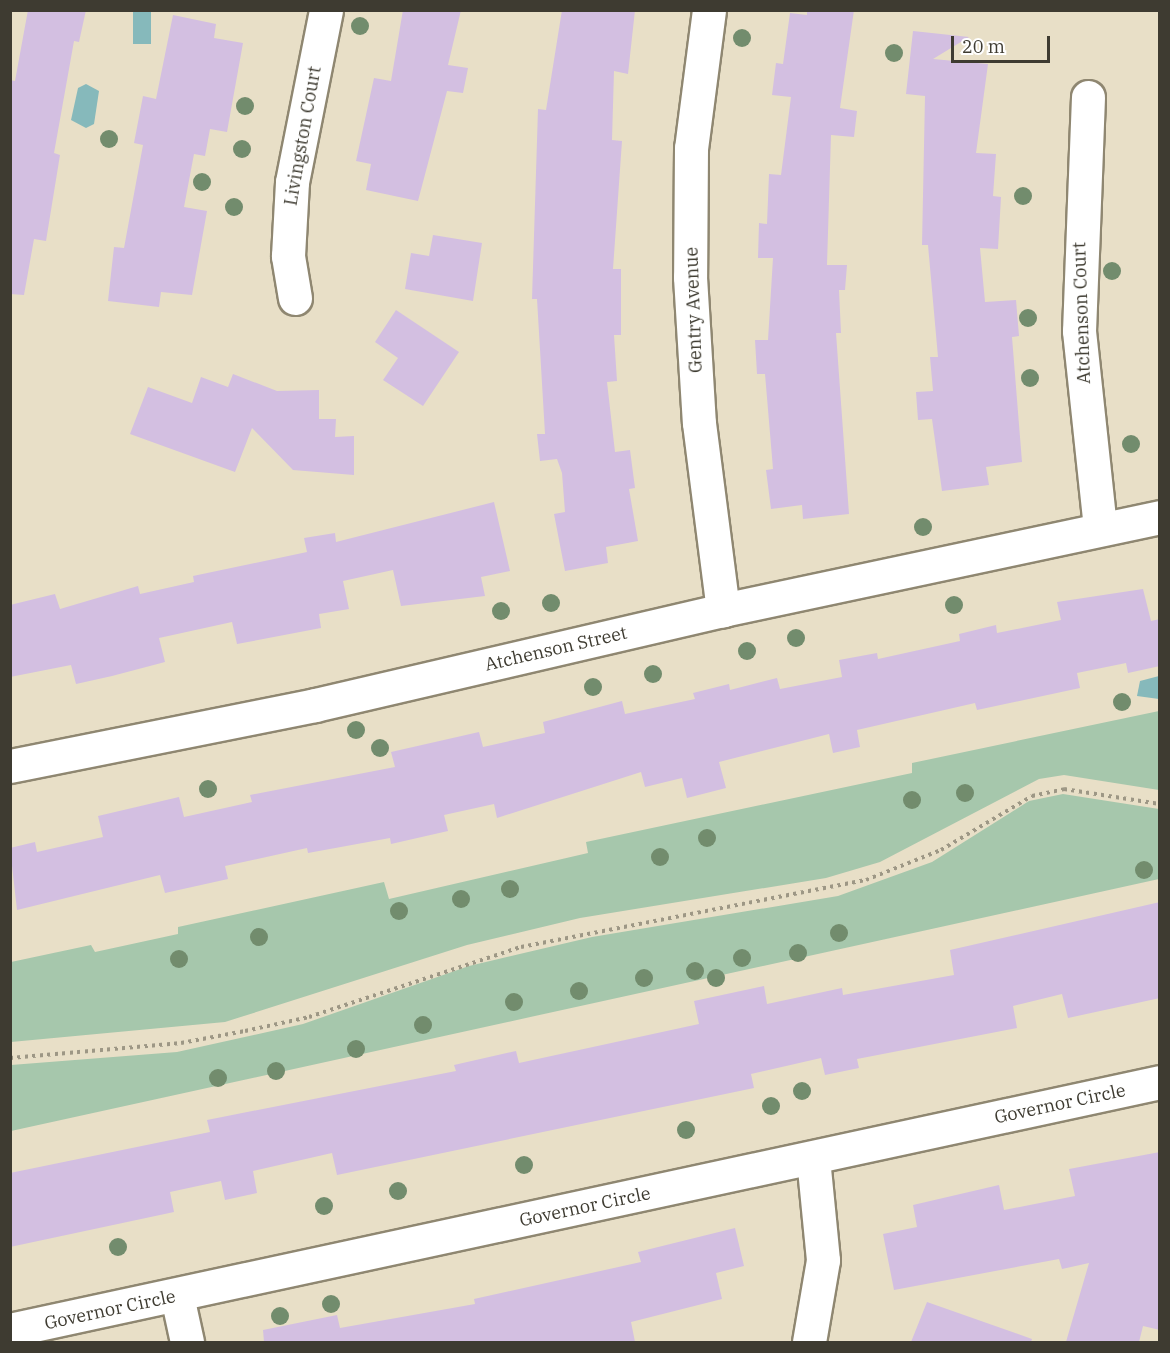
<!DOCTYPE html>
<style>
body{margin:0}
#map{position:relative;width:1170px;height:1353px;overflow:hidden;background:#e8dfc7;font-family:"IBM Plex Serif",serif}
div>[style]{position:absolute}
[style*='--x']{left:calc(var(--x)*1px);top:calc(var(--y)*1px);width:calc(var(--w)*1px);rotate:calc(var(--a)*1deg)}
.green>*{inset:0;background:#a6c7ac}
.water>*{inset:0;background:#86b9bb;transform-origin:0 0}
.building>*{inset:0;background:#d3bfe1}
.path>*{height:4px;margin-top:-2px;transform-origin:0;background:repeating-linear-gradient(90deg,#9d9785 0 3px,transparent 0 7.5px)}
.roads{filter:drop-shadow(2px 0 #8f8771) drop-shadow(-2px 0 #8f8771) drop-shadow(0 2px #8f8771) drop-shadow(0 -2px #8f8771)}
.minor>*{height:33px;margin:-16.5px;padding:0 16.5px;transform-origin:16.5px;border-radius:16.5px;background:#fff}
.trees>*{width:18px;height:18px;margin:-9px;border-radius:50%;background:#728c6d}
span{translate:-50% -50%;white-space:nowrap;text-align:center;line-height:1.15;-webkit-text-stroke:4.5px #fff;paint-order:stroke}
.street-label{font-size:18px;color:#3e3b31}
.frame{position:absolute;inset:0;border:12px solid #3e3b31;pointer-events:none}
.scale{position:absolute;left:951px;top:36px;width:99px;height:27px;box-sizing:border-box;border:3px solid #3e3b31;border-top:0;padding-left:8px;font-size:18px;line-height:21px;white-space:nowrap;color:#3e3b31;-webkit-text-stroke:4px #fff;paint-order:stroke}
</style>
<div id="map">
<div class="green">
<i style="clip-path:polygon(1159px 711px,1159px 790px,1064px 775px,1039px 779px,880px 862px,826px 878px,580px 918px,467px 945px,225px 1022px,11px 1042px,11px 962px,91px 945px,95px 952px,178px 934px,178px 927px,384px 882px,389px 899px,588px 853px,586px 842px,912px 773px,912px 763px)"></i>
<i style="clip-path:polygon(1063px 794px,1159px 809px,1159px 879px,11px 1131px,11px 1065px,177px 1052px,303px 1024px,469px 966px,592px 937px,838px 896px,932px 862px,1029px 801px)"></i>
</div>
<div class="water">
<i style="left:133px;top:11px;width:18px;height:33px"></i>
<i style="clip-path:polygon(86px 84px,99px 91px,94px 124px,86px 128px,71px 120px,78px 88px)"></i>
<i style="clip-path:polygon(1159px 676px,1159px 699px,1137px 696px,1140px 681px)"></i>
</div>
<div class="building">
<i style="clip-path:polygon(28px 10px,86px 10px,79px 42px,74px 41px,54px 153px,60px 155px,46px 241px,34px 239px,24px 295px,10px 294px,10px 80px,15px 81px)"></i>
<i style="clip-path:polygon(403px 10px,461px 10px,448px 65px,468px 68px,463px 93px,447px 91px,418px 201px,366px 190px,371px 164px,356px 161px,374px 78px,391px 81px)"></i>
<i style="clip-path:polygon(562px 10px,635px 10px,628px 74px,614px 71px,612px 140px,622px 141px,613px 269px,621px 269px,621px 335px,614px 335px,617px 381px,607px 382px,615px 452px,630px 450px,635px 488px,629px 489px,638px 541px,606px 547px,608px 563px,565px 571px,554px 514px,565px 512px,562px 473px,557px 459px,540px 461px,537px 434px,545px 434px,537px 299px,532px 299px,538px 109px,546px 110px)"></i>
<i style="clip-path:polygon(807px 10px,854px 10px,840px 108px,857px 111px,854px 137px,831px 135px,827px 265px,847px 265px,845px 290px,839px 290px,841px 333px,836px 333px,849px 514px,803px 519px,802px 505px,771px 509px,766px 470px,773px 469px,765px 374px,757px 374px,755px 340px,768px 340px,773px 258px,758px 258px,759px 223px,767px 224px,769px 174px,781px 175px,791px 97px,772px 95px,776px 63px,783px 64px,790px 13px,807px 15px)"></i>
<i style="clip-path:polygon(173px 15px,216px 24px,214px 38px,243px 43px,227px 132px,210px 129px,205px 156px,194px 154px,184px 207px,207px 211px,192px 295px,161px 292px,159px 307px,108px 301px,114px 247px,124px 248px,143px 145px,134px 143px,143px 96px,156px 99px)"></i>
<i style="clip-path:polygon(913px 31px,969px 37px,933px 59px,988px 64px,976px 153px,996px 154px,993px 196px,1001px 197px,998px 249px,980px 248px,985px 302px,1016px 300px,1019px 336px,1012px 337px,1022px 462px,986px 467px,989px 485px,942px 491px,932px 419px,918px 420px,916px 392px,933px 391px,930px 357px,938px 357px,928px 245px,922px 245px,925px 96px,906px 94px)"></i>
<i style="clip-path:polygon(433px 235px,482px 243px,473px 301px,405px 289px,411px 253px,429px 256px)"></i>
<i style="clip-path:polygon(396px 310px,459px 352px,423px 406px,383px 380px,398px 358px,375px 342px)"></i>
<i style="clip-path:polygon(233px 374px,277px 391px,319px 390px,319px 419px,336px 419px,335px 437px,354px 436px,354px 475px,293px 470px,252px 428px,235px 472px,130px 434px,148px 387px,192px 403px,201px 377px,228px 387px)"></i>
<i style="clip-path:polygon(494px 502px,510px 571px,481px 577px,485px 596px,401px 606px,393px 570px,343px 581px,349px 609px,319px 614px,321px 628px,237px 644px,232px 622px,159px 638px,165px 662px,112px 676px,76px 684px,71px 665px,10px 677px,10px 605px,55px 594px,60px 609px,138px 586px,140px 594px,194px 582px,193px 576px,307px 552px,304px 538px,335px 533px,336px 542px)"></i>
<i style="clip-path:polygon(1143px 589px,1151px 621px,1160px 619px,1160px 666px,1128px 673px,1126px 663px,1077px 673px,1080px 688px,977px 710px,975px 703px,857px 730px,860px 747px,833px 753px,829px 734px,719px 762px,726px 788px,687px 798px,682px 778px,645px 787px,641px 772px,497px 818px,494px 804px,444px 815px,448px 831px,391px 844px,390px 838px,308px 853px,307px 848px,225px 866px,228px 879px,165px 893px,160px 875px,17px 910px,10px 848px,35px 842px,37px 852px,103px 837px,98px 816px,179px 797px,184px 817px,252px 802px,250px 795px,395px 767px,391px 752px,479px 732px,483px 747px,545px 733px,543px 722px,622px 701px,625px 714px,695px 699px,693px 693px,729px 684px,730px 690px,777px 678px,780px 689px,842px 677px,839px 660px,877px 653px,878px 659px,960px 641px,959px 634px,996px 625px,997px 633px,1061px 620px,1057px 602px)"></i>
<i style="clip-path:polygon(1160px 902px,1160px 998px,1068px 1018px,1062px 994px,1013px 1006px,1017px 1028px,857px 1059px,859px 1068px,825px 1075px,821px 1058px,751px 1074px,754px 1088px,337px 1175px,332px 1153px,253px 1171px,257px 1193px,225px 1200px,221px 1181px,170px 1192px,174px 1212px,10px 1247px,10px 1173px,210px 1132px,207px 1120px,456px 1071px,454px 1065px,516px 1051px,519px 1063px,699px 1024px,694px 1001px,764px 986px,767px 1004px,842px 988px,843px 995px,954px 975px,950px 950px)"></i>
<i style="clip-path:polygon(1160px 1152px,1160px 1330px,1143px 1326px,1139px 1342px,1066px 1342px,1089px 1263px,1062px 1269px,1059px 1259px,894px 1290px,883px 1234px,917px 1227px,913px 1205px,999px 1185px,1004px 1210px,1075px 1196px,1069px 1169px)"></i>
<i style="clip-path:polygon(735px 1228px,744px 1266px,716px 1273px,722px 1299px,631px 1322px,635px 1342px,264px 1342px,263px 1330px,337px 1315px,340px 1328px,475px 1304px,474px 1299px,641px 1262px,638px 1252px)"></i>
<i style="clip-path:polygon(927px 1302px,1032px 1339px,1031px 1342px,911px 1342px)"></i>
</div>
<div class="path">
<i style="--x:10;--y:1058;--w:172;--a:-5"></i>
<i style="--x:181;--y:1043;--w:65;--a:-10.6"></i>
<i style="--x:245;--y:1031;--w:66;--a:-12.3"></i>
<i style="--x:309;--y:1017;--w:223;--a:-18.3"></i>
<i style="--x:521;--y:947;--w:351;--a:-11"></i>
<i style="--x:866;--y:880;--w:81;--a:-21.8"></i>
<i style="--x:941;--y:850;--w:106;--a:-30.7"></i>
<i style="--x:1032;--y:796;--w:33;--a:-12"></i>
<i style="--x:1064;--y:789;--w:97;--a:8.9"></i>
</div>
<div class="roads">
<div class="minor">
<i style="--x:709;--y:10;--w:139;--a:97.4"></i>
<i style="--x:691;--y:148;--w:129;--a:90.4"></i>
<i style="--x:690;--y:277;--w:146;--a:86.5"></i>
<i style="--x:699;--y:423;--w:189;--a:82.7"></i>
<i style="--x:1088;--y:97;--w:234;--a:92.2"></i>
<i style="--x:1079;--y:331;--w:199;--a:83.9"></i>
<i style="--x:295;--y:298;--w:43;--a:-99.5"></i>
<i style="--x:288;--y:256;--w:74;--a:-86.9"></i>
<i style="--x:292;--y:182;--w:175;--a:-78.8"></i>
<i style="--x:10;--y:766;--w:311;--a:-11.3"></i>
<i style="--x:315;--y:705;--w:419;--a:-13.1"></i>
<i style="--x:723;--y:610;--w:447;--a:-12"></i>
<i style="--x:177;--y:1296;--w:47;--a:77.7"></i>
<i style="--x:10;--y:1330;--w:1176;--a:-12.17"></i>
<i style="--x:809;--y:1342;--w:83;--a:-80.3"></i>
<i style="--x:823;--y:1260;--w:102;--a:-95.6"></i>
</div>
</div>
<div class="trees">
<i style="left:360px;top:26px"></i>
<i style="left:742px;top:38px"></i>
<i style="left:894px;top:53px"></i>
<i style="left:245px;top:106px"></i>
<i style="left:109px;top:139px"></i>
<i style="left:242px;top:149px"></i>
<i style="left:202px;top:182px"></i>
<i style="left:1023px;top:196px"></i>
<i style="left:234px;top:207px"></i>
<i style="left:1112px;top:271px"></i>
<i style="left:1028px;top:318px"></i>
<i style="left:1030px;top:378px"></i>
<i style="left:1131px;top:444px"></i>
<i style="left:923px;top:527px"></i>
<i style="left:551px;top:603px"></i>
<i style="left:954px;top:605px"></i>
<i style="left:501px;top:611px"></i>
<i style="left:796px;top:638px"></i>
<i style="left:747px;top:651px"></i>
<i style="left:653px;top:674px"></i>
<i style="left:593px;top:687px"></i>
<i style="left:1122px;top:702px"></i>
<i style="left:356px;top:730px"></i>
<i style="left:380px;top:748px"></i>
<i style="left:208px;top:789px"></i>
<i style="left:965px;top:793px"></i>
<i style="left:912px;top:800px"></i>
<i style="left:707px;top:838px"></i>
<i style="left:660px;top:857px"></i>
<i style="left:1144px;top:870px"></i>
<i style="left:510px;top:889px"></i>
<i style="left:461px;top:899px"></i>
<i style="left:399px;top:911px"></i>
<i style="left:839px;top:933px"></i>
<i style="left:259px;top:937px"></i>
<i style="left:798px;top:953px"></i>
<i style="left:742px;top:958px"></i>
<i style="left:179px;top:959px"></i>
<i style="left:695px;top:971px"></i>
<i style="left:644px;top:978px"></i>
<i style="left:716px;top:978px"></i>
<i style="left:579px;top:991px"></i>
<i style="left:514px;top:1002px"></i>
<i style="left:423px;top:1025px"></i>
<i style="left:356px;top:1049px"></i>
<i style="left:276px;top:1071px"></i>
<i style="left:218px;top:1078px"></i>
<i style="left:802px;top:1091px"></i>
<i style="left:771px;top:1106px"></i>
<i style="left:686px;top:1130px"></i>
<i style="left:524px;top:1165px"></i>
<i style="left:398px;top:1191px"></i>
<i style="left:324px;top:1206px"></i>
<i style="left:118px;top:1247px"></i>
<i style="left:331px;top:1304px"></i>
<i style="left:280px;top:1316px"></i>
</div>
<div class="street-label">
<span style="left:303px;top:136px;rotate:-80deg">Livingston Court</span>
<span style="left:694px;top:310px;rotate:-92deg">Gentry Avenue</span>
<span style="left:1082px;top:313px;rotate:-92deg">Atchenson Court</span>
<span style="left:556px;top:649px;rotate:-13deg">Atchenson Street</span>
<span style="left:1060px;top:1104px;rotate:-12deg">Governor Circle</span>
<span style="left:585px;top:1207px;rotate:-12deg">Governor Circle</span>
<span style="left:110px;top:1310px;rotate:-12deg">Governor Circle</span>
</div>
<div class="frame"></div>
<div class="scale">20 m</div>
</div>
